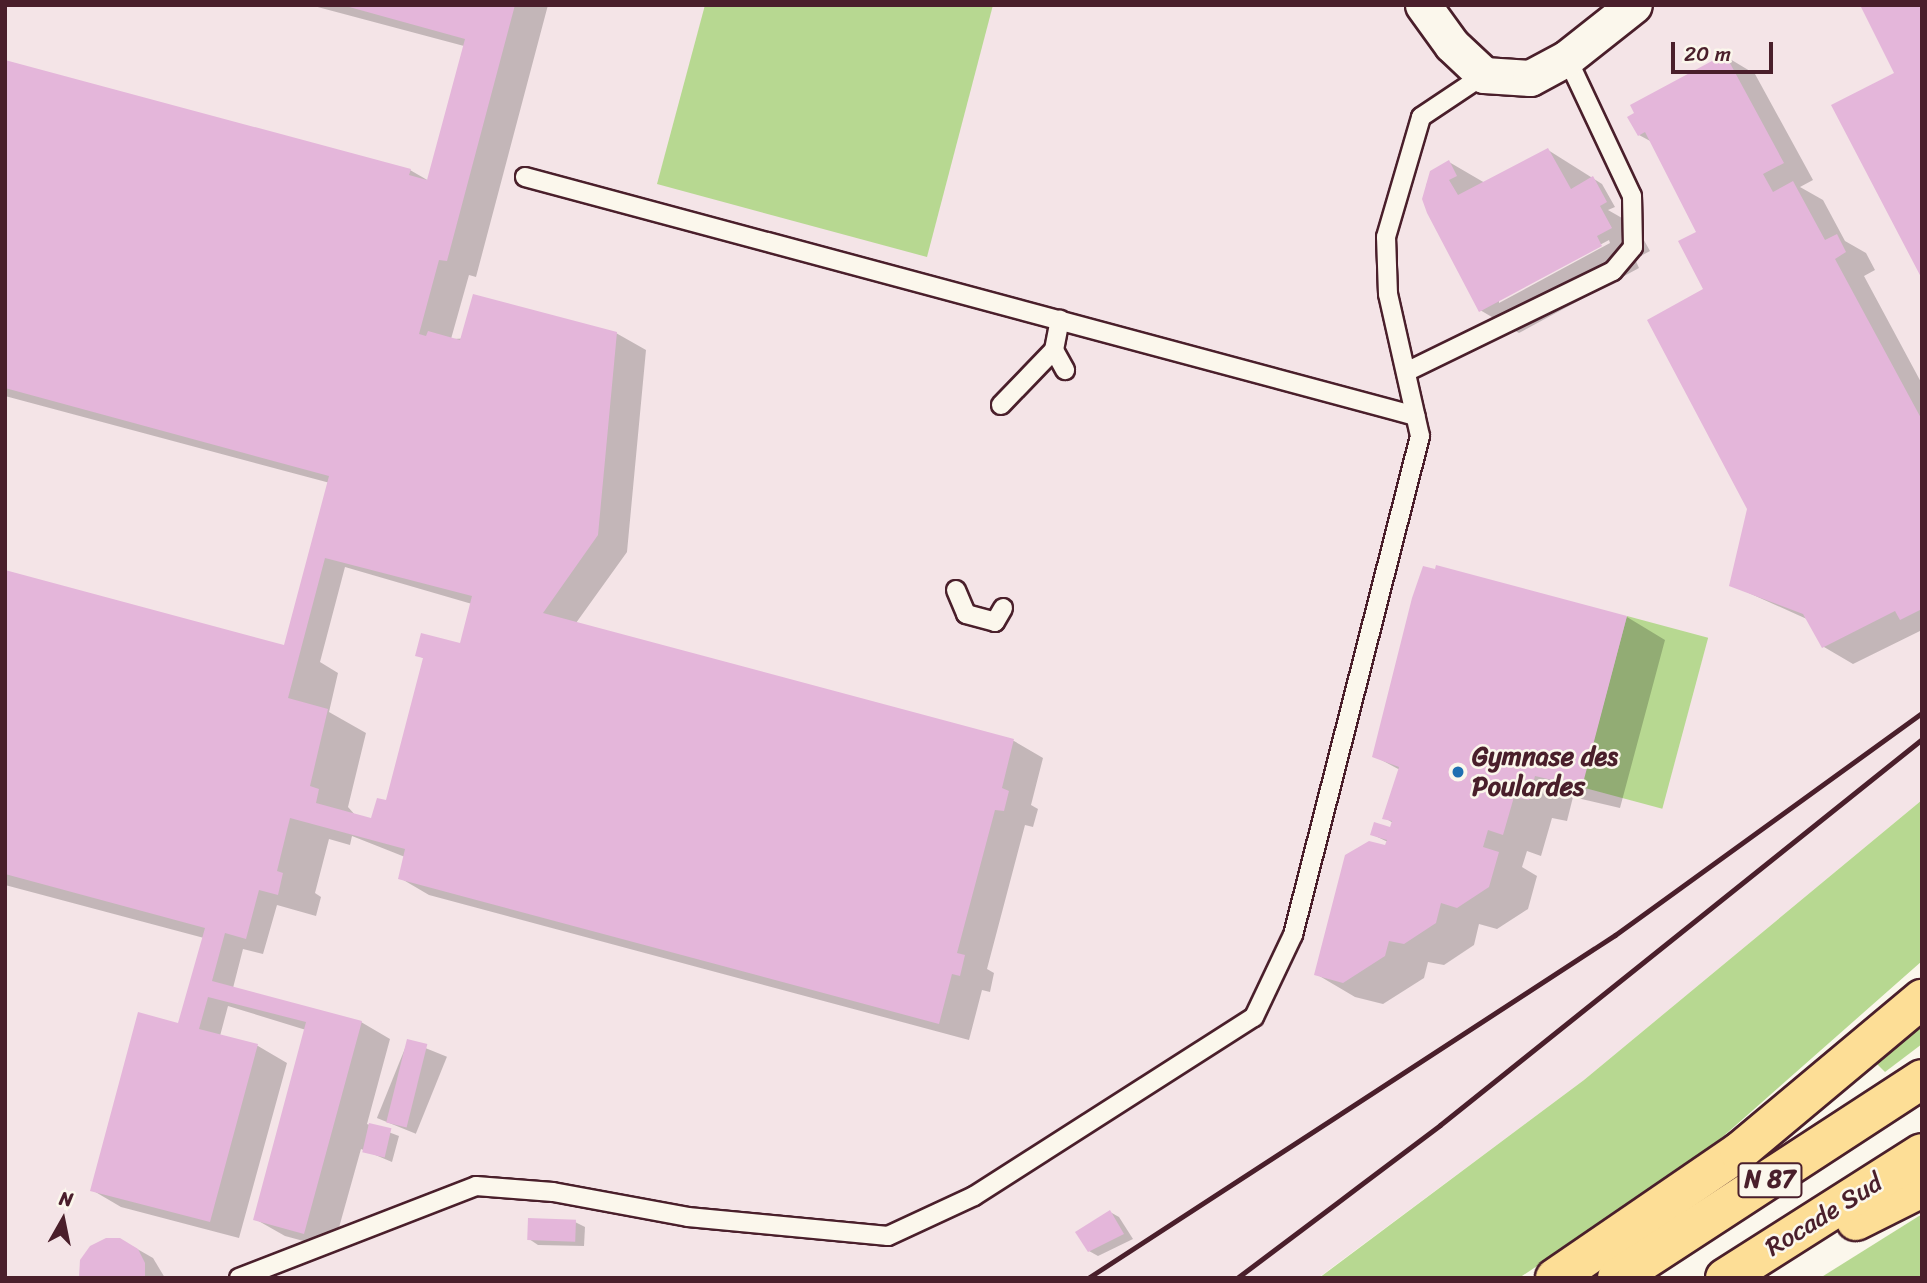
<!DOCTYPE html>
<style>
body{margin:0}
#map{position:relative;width:1927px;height:1283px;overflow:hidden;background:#fbf7ec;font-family:Sriracha,sans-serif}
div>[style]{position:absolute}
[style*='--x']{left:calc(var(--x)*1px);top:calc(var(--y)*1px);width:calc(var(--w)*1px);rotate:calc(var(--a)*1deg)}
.built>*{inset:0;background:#f4e4e7}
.green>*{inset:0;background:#b7d891;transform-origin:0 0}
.shadow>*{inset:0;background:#0003;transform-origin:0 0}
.building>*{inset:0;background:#e4b6da;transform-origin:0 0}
.roads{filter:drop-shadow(2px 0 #4a1f2b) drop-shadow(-2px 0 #4a1f2b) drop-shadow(0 2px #4a1f2b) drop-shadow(0 -2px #4a1f2b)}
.lane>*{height:18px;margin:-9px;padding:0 9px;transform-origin:9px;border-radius:9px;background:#fbf7ec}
.street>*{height:35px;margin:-17.5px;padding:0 17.5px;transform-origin:17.5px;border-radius:17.5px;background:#fbf7ec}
.highway>*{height:38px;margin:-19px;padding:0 19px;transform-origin:19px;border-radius:19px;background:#fdde96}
.rail>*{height:5px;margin:-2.5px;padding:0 2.5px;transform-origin:2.5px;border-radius:2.5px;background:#4a1f2b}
.dots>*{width:19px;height:19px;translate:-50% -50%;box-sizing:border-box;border:4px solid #fbf7ec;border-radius:50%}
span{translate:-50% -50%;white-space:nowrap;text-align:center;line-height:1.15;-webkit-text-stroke:5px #fbf7ec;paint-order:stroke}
.shield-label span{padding:2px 5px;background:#fbf7ec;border:2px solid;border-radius:5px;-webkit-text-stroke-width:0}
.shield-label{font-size:24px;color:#4a1f2b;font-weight:700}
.poi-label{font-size:26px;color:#4a1f2b;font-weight:700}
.left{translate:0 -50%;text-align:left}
.street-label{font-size:26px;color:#4a1f2b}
.frame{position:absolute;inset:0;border:7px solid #4a1f2b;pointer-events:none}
.north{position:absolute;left:28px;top:1185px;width:70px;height:70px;-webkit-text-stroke:5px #fbf7ec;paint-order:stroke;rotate:9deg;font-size:19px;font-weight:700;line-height:28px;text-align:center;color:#4a1f2b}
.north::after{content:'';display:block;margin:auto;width:24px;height:32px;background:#4a1f2b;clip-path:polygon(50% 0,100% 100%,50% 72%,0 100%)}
.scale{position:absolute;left:1671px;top:42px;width:102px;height:32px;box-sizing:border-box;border:4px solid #4a1f2b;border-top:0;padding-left:9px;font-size:21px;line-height:24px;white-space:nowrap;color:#4a1f2b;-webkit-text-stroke:5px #fbf7ec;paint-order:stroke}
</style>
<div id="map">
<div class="built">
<i style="clip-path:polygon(5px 5px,1922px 5px,1922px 800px,1584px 1080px,1318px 1278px,5px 1278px)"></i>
</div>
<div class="green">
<i style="clip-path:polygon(705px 5px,993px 5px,927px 257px,657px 184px)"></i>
<i style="left:1627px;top:616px;width:84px;height:177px;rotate:15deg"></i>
<i style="clip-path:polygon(1922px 800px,1922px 961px,1693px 1163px,1519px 1278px,1319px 1278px,1584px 1080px)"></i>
<i style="clip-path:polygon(1922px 1011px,1922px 1044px,1885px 1072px,1873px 1060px)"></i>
<i style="clip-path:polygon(1922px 1215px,1922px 1278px,1820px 1278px,1919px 1216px)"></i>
</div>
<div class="shadow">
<i style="clip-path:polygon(evenodd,310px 5px,548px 5px,476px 277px,469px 275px,451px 339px,616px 333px,646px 350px,627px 552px,576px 623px,1014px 741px,1043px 758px,1031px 805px,1038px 809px,1033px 827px,1025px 825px,987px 969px,994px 973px,990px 992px,982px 990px,969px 1040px,429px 895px,400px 878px,405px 857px,352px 836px,350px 845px,329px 839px,315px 893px,321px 897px,316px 916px,277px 905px,263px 954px,243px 949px,233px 988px,361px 1022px,390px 1039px,367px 1124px,399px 1136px,392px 1162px,361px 1149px,333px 1249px,285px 1236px,255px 1219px,306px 1030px,228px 1006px,220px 1036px,258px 1046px,287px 1063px,239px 1238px,121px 1207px,92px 1190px,179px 1025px,204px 938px,5px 885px,5px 573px,285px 647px,330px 483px,5px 396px,5px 62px,410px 170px,429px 181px,464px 46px,310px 5px,345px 567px,472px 604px,462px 646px,417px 655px,425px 659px,387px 802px,373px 821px,356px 816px,348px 807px,366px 733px,329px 712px,338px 673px,320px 662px,345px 567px)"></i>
<i style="clip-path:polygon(1725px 56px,1755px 74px,1813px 180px,1800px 187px,1823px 200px,1845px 241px,1866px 253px,1875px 270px,1864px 276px,1922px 384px,1922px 630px,1853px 664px,1824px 647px,1809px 620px,1731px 585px,1749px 509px,1698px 233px,1652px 142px,1639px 135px)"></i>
<i style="clip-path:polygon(evenodd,1548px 150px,1602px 184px,1615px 207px,1608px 210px,1636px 226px,1650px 251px,1635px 259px,1639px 268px,1519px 333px,1480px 310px,1428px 212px,1426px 186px,1431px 172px,1449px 162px,1485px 183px,1548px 150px,1609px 240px,1610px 243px,1499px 303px,1499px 299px,1609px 240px)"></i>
<i style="clip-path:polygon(1437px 567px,1627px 617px,1665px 640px,1620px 808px,1573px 797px,1567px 821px,1552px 818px,1541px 856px,1527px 851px,1522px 867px,1537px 876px,1528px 909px,1497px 929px,1479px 924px,1474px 945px,1444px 965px,1428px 962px,1424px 978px,1383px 1004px,1355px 997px,1316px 974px,1387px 847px,1388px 842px,1373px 835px,1390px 833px,1393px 823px,1385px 818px,1400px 770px,1374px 756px)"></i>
<i style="left:408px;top:1041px;width:42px;height:83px;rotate:22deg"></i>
<i style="clip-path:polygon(1110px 1212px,1119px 1217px,1133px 1239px,1098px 1256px,1089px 1251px)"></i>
<i style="clip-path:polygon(575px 1222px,585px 1227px,584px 1246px,538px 1245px,529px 1239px)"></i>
<i style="clip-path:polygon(132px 1246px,153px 1258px,165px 1278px,81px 1278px)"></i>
</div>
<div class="building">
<i style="clip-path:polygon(evenodd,342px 5px,515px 5px,447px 261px,439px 260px,419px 334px,426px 336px,428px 331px,460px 340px,473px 294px,617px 332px,598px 535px,543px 613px,1014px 739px,1002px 788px,1009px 791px,1004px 811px,995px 810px,957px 953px,965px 955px,960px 976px,952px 974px,939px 1024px,398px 879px,405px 849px,290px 818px,277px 871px,283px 873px,278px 895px,259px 890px,246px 939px,225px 933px,212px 981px,362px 1021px,304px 1234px,253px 1220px,306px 1022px,208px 997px,199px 1029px,258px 1044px,210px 1222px,90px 1191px,138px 1012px,178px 1023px,205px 928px,5px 874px,5px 570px,284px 645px,329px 476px,5px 388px,5px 60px,411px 169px,409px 175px,427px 180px,465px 39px,342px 5px,325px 558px,472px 596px,460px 643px,421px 633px,415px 656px,423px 658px,386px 800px,377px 798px,371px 818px,316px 803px,319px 789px,310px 786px,328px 709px,288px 698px,325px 558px)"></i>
<i style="clip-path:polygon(1860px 5px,1922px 5px,1922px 279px,1831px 105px,1894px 73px)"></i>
<i style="clip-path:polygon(1725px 54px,1784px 163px,1763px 174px,1773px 192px,1793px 181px,1825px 240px,1837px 234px,1846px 252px,1835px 259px,1922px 420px,1922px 609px,1900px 620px,1895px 611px,1822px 648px,1803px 614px,1729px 586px,1747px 509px,1647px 320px,1703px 289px,1678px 241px,1696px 232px,1645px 132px,1638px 136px,1627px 117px,1634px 113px,1630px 105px)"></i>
<i style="clip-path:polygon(1548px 148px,1571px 189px,1593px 176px,1607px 202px,1600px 206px,1612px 228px,1597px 236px,1602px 246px,1479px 312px,1427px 213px,1422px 199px,1430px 171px,1449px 160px,1457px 176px,1449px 180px,1458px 195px)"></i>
<i style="clip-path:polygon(1436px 565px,1627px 616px,1582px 787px,1535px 776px,1529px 800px,1514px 797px,1503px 835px,1488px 830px,1483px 847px,1499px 852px,1489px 887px,1457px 908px,1441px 903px,1436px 923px,1404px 944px,1389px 941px,1385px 956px,1343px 983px,1314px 975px,1345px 855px,1369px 841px,1385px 845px,1387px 840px,1370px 835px,1374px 822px,1390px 827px,1392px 821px,1382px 819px,1399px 767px,1372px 757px,1412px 598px,1423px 566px,1435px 569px)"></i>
<i style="left:407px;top:1039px;width:21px;height:86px;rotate:14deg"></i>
<i style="left:369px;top:1123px;width:23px;height:30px;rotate:13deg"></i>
<i style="clip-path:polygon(1110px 1210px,1124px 1234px,1088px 1252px,1075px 1232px)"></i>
<i style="left:528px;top:1218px;width:48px;height:22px;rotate:2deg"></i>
<i style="clip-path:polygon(106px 1238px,120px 1238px,138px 1249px,145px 1263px,145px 1278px,79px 1278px,80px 1260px,90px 1246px)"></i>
</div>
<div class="roads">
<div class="lane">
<i style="--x:525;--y:177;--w:922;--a:15.02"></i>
<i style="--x:1054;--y:350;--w:23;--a:61"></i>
<i style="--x:1406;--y:372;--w:230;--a:-26"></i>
<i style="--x:1613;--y:271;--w:31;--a:-50"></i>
<i style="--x:1633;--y:247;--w:51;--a:-91.1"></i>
<i style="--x:1632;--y:196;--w:153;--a:-115.2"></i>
<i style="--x:1001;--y:405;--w:76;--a:-46.1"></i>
<i style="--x:1054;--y:350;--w:31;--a:-79"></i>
<i style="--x:956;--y:590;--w:26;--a:67"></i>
<i style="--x:966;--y:614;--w:30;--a:15"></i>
<i style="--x:995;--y:622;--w:16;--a:-60"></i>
<i style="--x:239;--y:1278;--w:254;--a:-21.2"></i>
<i style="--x:476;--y:1186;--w:77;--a:4.5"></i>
<i style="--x:553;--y:1192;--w:137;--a:10.5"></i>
<i style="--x:688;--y:1217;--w:201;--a:5.4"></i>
<i style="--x:888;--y:1236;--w:95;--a:-24.9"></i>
<i style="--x:974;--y:1196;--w:332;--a:-32.6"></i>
<i style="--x:1254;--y:1017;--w:91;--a:-64.6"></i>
<i style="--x:1293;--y:935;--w:515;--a:-75.72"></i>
<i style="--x:1420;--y:436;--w:146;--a:-102.7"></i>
<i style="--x:1388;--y:294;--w:57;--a:-92"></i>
<i style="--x:1386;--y:237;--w:125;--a:-73.7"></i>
<i style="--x:1421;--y:117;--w:76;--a:-33.7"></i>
</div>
<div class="street">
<i style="--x:1423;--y:5;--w:49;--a:54.1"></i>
<i style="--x:1452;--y:45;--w:44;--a:43.2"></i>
<i style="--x:1484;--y:75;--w:46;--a:3.7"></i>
<i style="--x:1530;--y:78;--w:42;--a:-28.4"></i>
<i style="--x:1567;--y:58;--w:85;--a:-38.3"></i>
</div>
<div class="highway">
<i style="--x:1856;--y:1221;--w:74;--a:-26.6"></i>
<i style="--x:1555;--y:1278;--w:223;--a:-34.4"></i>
<i style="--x:1739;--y:1152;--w:239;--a:-39.9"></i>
<i style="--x:1617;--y:1278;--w:364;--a:-33.1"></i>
<i style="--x:1725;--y:1278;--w:233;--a:-32.4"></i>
</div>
</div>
<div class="rail">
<i style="--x:1088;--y:1278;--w:629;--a:-33.06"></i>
<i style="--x:1615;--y:935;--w:379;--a:-35.9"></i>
<i style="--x:1237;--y:1278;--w:254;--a:-37"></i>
<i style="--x:1440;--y:1125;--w:618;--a:-38.69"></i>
</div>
<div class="dots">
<i style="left:1458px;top:772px;background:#1f6fb2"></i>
</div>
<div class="shield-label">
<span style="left:1770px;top:1180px">N 87</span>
</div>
<div class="poi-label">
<span class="left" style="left:1472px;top:772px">Gymnase des<br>Poulardes</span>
</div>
<div class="street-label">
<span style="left:1824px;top:1215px;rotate:-32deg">Rocade Sud</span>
</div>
<div class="frame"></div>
<div class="north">N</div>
<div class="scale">20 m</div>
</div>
